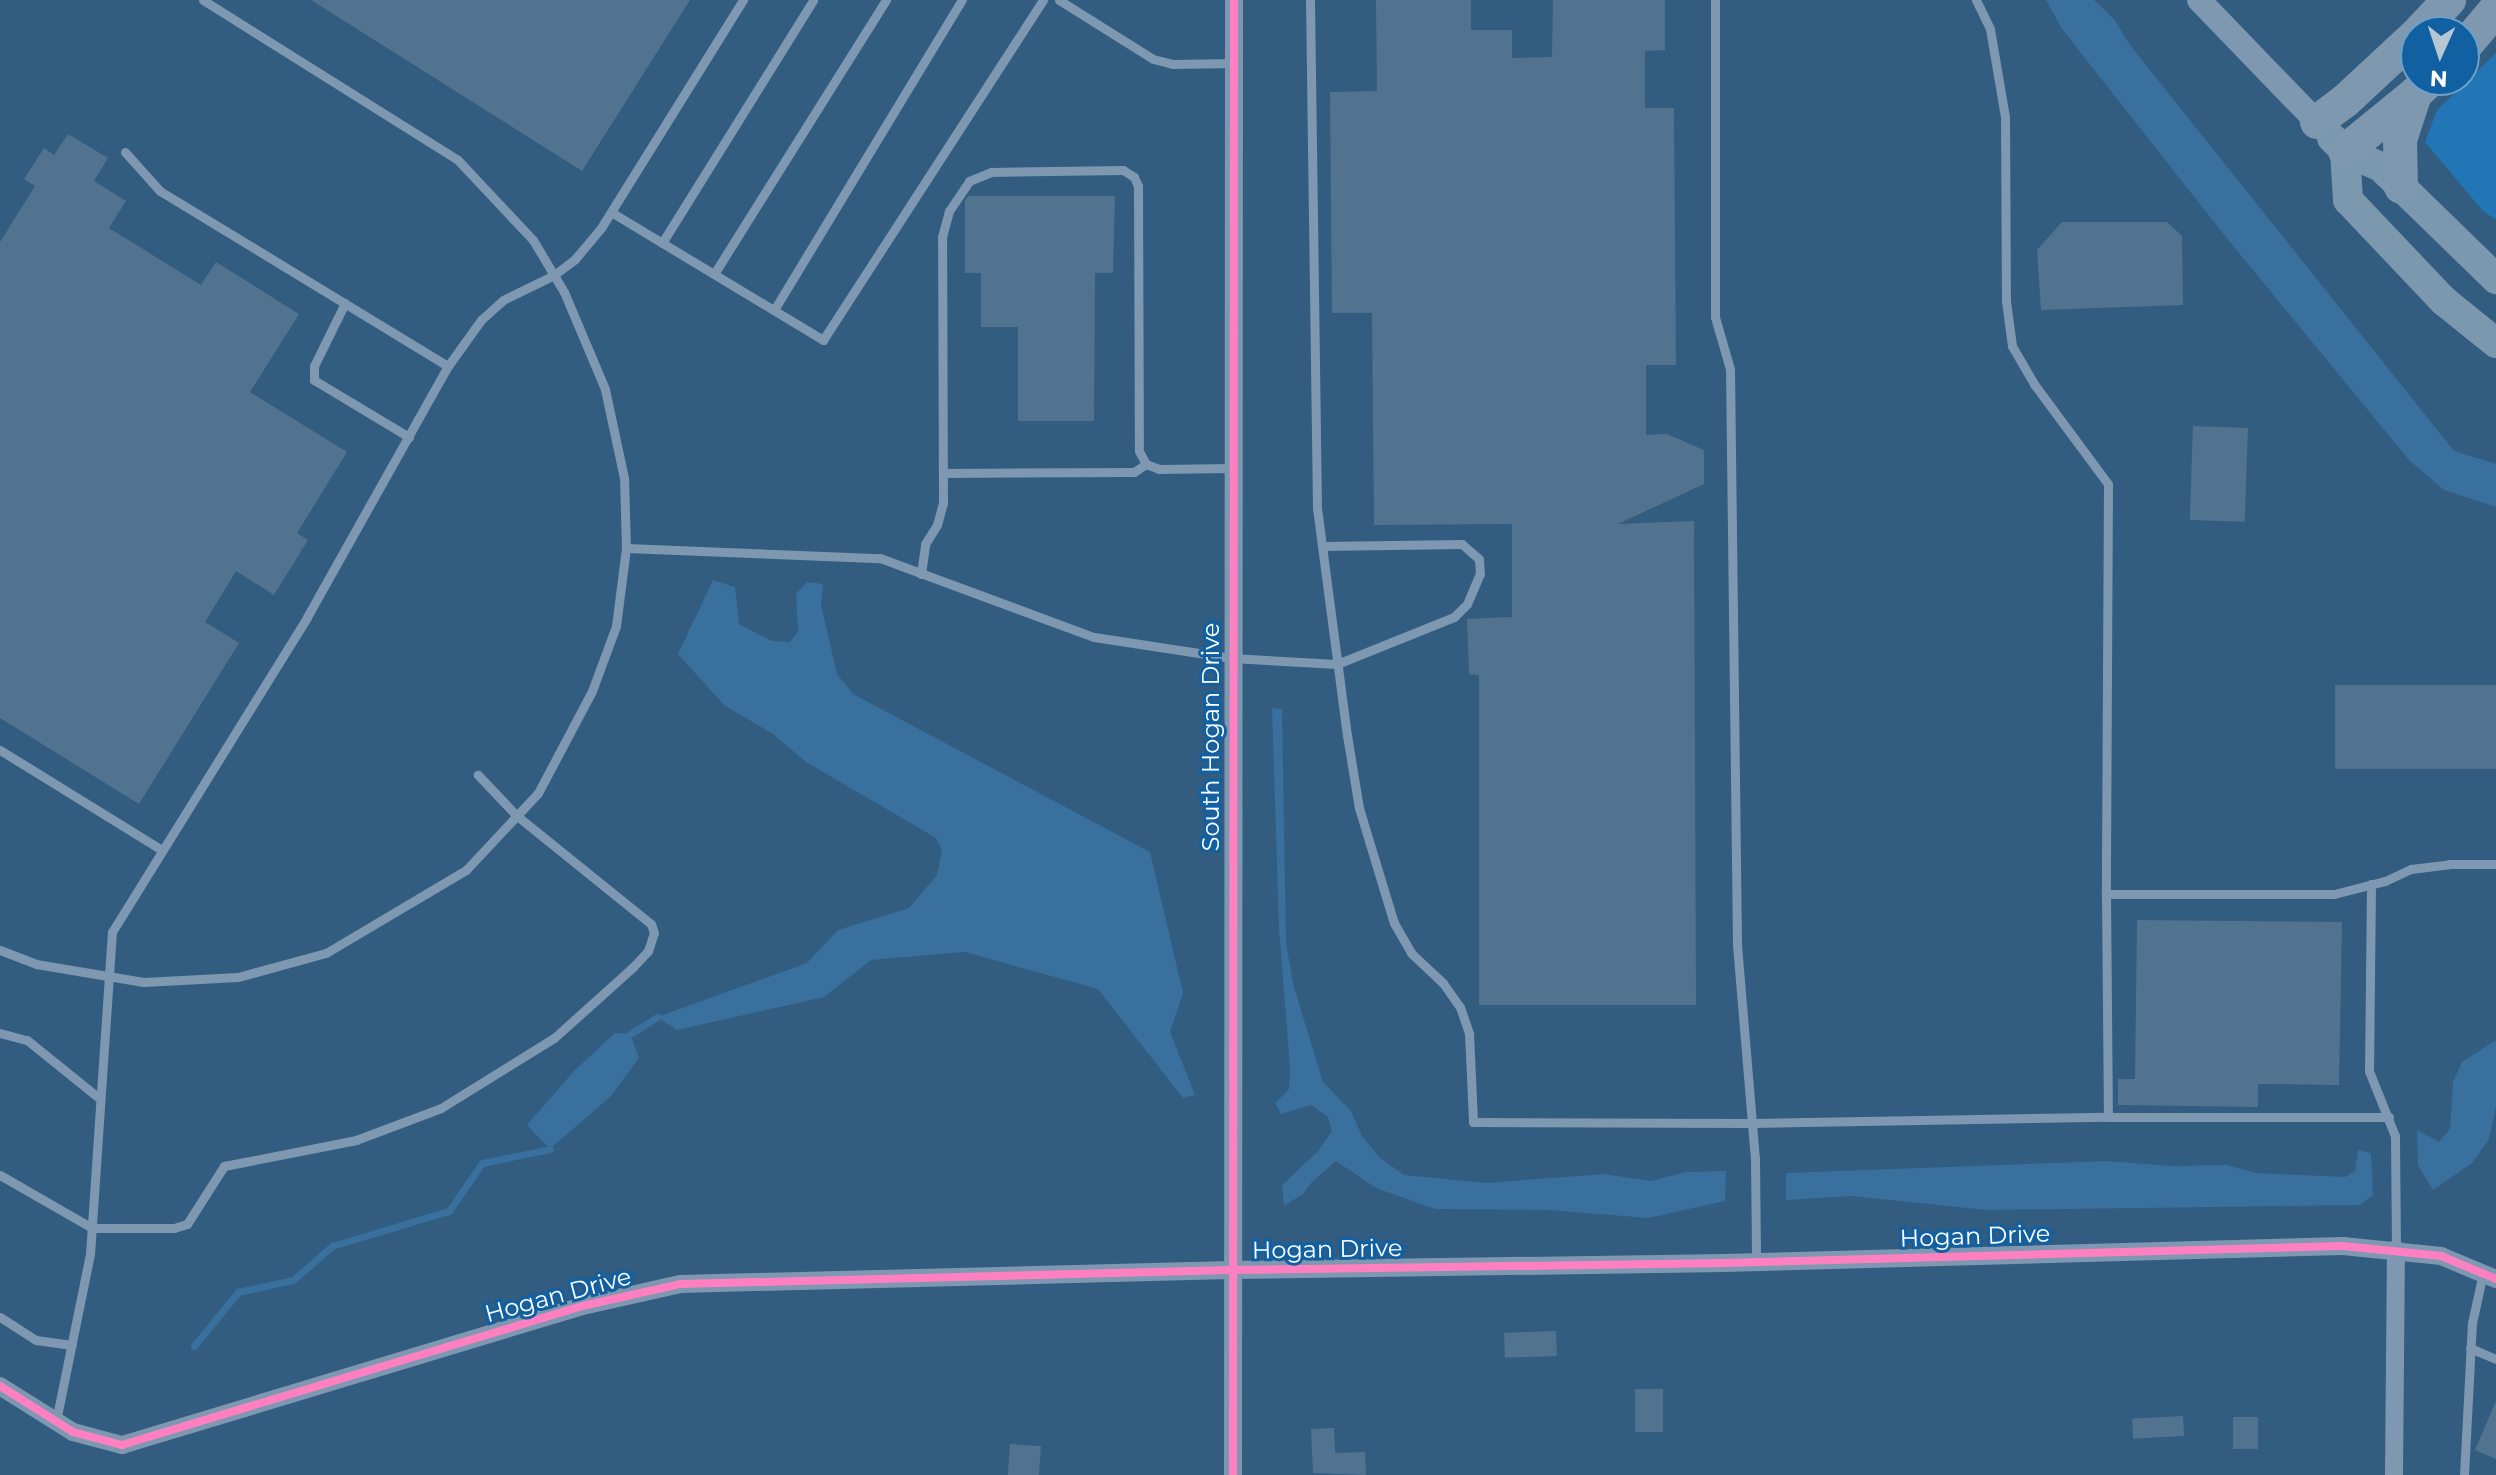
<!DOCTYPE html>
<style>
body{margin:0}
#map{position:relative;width:2496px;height:1475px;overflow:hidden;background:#325c80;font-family:Montserrat,sans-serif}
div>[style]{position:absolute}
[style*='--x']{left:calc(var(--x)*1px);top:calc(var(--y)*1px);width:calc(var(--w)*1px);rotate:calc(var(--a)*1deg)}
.green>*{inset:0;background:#2276b6}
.water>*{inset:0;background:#39709d}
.stream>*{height:7px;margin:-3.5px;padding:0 3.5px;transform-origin:3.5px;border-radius:3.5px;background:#39709d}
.building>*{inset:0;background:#51738f;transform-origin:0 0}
.service>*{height:9px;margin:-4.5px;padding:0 4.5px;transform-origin:4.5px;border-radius:4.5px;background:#7d98b0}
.minor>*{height:18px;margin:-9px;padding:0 9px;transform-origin:9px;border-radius:9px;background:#7d98b0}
.tertiary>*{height:24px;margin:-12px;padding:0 12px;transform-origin:12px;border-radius:12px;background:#7d98b0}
.primary>*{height:30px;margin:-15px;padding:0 15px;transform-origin:15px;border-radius:15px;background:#7c98af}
.motorway>*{height:34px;margin:-17px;padding:0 17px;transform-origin:17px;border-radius:17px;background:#7d98af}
.cycleway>*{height:8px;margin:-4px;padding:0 4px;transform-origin:4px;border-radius:4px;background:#ff80c0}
span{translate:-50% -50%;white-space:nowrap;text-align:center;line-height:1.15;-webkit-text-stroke:6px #1160a1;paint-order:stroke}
.street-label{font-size:24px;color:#fff}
.north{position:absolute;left:2400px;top:16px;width:80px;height:80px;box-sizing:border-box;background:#1160a1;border:2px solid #70a0c7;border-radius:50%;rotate:183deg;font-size:22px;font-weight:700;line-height:32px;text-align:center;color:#fff}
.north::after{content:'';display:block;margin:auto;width:28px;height:36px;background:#b7c6d3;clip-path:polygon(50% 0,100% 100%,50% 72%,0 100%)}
</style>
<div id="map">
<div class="green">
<i style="clip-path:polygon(2496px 53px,2496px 220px,2482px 210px,2425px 142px,2437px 110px)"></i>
</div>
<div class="water">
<i style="clip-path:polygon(2046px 0,2094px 0,2114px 19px,2130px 45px,2454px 451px,2496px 464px,2496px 507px,2444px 490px,2409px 460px,2225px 236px,2062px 29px)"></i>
<i style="clip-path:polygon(713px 580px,735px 587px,739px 624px,772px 641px,790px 642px,798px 631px,796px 594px,807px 582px,823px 584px,821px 605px,837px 674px,853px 694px,1150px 852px,1183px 993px,1170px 1032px,1195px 1095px,1183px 1098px,1098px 989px,965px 952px,871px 960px,824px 997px,677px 1030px,657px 1017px,807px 963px,838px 930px,909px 908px,937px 875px,942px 850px,936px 838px,806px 762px,773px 734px,724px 705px,678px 654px)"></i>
<i style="clip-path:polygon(1272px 708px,1282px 709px,1286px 942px,1293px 984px,1323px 1082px,1351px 1111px,1362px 1136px,1379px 1157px,1404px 1175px,1486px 1183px,1604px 1174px,1651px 1181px,1686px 1172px,1726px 1171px,1725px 1201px,1648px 1218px,1550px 1210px,1435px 1209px,1376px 1188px,1336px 1161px,1311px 1183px,1303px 1194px,1284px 1206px,1282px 1185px,1318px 1151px,1332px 1131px,1328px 1117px,1311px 1105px,1281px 1114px,1275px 1103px,1289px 1089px,1290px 1067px,1279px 928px)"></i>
<i style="clip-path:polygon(615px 1033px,630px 1034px,639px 1058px,611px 1096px,550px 1149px,527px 1125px,574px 1071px)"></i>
<i style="clip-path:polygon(2496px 1040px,2496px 1106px,2489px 1139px,2472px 1163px,2433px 1190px,2418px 1165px,2417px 1130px,2439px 1142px,2450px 1129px,2453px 1082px,2462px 1062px)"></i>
<i style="clip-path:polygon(2358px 1150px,2371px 1153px,2373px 1195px,2360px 1205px,1986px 1210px,1852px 1196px,1786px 1200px,1786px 1173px,2107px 1161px,2170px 1166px,2227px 1165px,2256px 1173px,2345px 1177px,2355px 1171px)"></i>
</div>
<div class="stream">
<i style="--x:630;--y:1034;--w:32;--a:-32"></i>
<i style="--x:194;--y:1346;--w:70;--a:-50.8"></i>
<i style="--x:238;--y:1292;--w:56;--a:-12.3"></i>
<i style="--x:293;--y:1280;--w:52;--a:-41.1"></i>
<i style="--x:332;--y:1246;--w:122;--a:-16.7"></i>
<i style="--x:449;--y:1211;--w:58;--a:-55.5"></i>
<i style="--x:482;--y:1163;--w:69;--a:-11.6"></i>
</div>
<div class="building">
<i style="clip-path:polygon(311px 0,690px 0,582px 171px)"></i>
<i style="clip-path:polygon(1376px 0,1471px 0,1471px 30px,1512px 30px,1512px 58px,1552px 57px,1553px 0,1665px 0,1665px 50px,1645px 51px,1645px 108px,1674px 108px,1676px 365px,1646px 365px,1646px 435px,1667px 434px,1704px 450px,1704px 484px,1618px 524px,1694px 521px,1696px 1005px,1479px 1005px,1479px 675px,1469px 674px,1467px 619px,1512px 617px,1512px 524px,1374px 525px,1372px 313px,1332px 313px,1330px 92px,1377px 91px)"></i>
<i style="clip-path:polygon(68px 134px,108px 158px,94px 181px,126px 201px,109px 228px,201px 285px,216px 262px,299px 314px,250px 392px,347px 452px,297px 533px,308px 540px,274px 595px,236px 571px,205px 622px,239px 643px,139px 804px,0 718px,0 242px,35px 186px,24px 179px,44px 148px,54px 155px)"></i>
<i style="clip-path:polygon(968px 196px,1115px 196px,1113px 273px,1095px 273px,1094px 421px,1018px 421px,1018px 327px,981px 327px,981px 273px,965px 273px,965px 200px)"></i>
<i style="clip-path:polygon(2062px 222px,2167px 222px,2182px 236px,2183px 305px,2041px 310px,2037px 250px)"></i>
<i style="left:2193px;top:426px;width:55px;height:94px;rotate:2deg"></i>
<i style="left:2496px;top:685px;width:84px;height:161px;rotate:90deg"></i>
<i style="clip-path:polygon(2137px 920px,2342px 922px,2339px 1085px,2258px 1084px,2258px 1107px,2118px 1105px,2118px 1079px,2135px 1079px)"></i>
<i style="left:1556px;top:1331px;width:25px;height:52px;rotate:88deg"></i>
<i style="left:1663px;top:1389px;width:43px;height:28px;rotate:90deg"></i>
<i style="clip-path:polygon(2496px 1401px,2496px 1459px,2475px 1450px)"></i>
<i style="left:2183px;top:1416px;width:20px;height:51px;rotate:87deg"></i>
<i style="left:2233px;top:1417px;width:25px;height:32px"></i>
<i style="clip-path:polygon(1334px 1428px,1335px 1453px,1365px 1452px,1366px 1475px,1313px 1473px,1311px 1429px)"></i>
<i style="left:1010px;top:1444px;width:31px;height:31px;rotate:4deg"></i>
</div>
<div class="service">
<i style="--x:1059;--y:0;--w:111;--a:32.1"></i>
<i style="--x:1153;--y:59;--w:21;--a:14"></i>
<i style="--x:1173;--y:64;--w:61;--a:-0.9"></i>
<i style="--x:1310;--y:0;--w:508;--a:89.21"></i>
<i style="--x:1317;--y:508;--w:229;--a:82.5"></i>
<i style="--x:1347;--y:735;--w:74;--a:80.7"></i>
<i style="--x:1359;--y:808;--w:120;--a:73.1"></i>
<i style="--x:1394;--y:923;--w:34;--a:60"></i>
<i style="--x:1411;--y:953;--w:44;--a:43.2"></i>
<i style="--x:1443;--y:983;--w:29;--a:55"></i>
<i style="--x:1460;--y:1007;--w:28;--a:71"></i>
<i style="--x:1469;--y:1033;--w:89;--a:87.4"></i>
<i style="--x:1473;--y:1122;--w:278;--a:0.2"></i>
<i style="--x:1751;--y:1123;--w:357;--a:-1"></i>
<i style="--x:1715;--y:0;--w:317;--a:90"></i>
<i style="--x:1715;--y:317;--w:54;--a:73.9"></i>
<i style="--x:1730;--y:369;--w:576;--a:89.3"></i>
<i style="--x:1737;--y:945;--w:215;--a:85.2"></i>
<i style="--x:1755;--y:1159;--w:103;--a:89.4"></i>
<i style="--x:1976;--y:0;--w:32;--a:64"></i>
<i style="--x:1990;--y:29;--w:89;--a:80.3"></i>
<i style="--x:2005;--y:117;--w:184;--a:89.7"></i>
<i style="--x:2006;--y:301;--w:45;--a:82.4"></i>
<i style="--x:2012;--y:346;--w:44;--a:59.9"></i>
<i style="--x:2034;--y:384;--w:124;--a:53.5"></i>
<i style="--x:2108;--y:484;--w:410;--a:90.3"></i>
<i style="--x:2106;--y:894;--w:228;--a:0"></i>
<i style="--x:2334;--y:894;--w:53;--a:-14.3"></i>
<i style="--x:2385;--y:881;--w:29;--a:-25"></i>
<i style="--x:2411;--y:869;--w:38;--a:-7"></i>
<i style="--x:2449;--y:864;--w:47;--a:0"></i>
<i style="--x:125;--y:152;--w:52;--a:48.1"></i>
<i style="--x:160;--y:191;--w:337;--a:31.3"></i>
<i style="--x:611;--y:212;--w:248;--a:31.1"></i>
<i style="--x:823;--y:340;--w:405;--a:-57.1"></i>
<i style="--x:662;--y:243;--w:286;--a:-58.1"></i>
<i style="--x:714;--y:274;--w:324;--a:-57.9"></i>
<i style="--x:345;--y:303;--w:70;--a:116.2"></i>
<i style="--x:314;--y:366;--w:14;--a:90"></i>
<i style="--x:314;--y:380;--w:111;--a:31"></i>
<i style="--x:774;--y:310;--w:363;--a:-58.8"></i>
<i style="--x:943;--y:473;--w:191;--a:-0.3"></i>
<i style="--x:1134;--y:472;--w:14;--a:-34"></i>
<i style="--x:626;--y:548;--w:254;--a:2.3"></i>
<i style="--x:880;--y:558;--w:228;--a:20.3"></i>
<i style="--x:1094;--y:637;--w:139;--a:8.7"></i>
<i style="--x:1231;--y:658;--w:106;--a:3.2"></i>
<i style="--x:1337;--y:664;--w:126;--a:-21.9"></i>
<i style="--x:1454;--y:617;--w:18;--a:-45"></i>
<i style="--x:1467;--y:604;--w:33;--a:-67"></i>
<i style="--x:1480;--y:574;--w:15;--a:-94"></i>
<i style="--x:1479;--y:559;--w:23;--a:-139"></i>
<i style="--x:1462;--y:544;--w:140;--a:179.2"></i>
<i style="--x:921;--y:574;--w:30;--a:-82"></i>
<i style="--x:925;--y:544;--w:22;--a:-58"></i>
<i style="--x:937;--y:525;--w:23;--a:-75"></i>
<i style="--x:943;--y:503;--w:266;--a:-90.2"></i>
<i style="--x:942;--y:237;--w:27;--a:-75"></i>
<i style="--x:949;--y:211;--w:36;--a:-56"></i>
<i style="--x:969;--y:181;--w:24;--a:-22"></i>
<i style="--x:991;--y:172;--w:132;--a:-0.9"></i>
<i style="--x:1123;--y:170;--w:13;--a:32"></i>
<i style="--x:1134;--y:177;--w:10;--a:66"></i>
<i style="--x:1138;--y:186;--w:265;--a:89.8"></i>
<i style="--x:1139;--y:451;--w:15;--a:62"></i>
<i style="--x:1146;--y:464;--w:14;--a:21"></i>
<i style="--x:1159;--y:469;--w:73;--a:-0.8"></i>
<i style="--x:0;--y:750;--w:190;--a:31.7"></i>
<i style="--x:2371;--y:884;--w:187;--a:90.6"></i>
<i style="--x:2369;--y:1071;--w:70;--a:68.2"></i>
<i style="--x:2395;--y:1136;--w:113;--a:89.5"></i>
<i style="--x:2106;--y:894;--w:223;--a:89.5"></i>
<i style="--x:2108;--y:1117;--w:281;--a:0"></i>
<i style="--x:0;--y:950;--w:39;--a:21"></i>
<i style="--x:36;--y:964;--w:109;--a:9.5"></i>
<i style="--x:144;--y:982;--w:94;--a:-3"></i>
<i style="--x:238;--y:977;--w:91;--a:-15.3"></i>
<i style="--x:326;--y:953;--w:163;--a:-30.7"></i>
<i style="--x:466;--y:870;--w:105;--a:-46.9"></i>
<i style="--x:538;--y:793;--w:115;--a:-62.1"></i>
<i style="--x:592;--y:691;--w:69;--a:-69.7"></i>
<i style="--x:616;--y:626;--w:79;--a:-82.7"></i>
<i style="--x:626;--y:548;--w:70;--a:-91.6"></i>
<i style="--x:624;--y:478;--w:91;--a:-102.1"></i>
<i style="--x:605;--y:389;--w:105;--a:-112.9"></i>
<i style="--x:564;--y:292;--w:61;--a:-120.8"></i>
<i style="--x:533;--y:240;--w:110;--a:-133.2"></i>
<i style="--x:458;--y:160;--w:301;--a:-147.9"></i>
<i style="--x:0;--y:1033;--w:28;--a:15"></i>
<i style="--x:27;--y:1040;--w:94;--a:38.9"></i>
<i style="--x:0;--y:1175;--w:106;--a:29.9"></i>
<i style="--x:92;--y:1228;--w:82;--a:0"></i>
<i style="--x:174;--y:1228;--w:14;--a:-17"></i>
<i style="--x:187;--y:1224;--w:69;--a:-57.5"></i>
<i style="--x:224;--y:1166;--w:135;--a:-11.1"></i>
<i style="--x:356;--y:1140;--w:91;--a:-20.6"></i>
<i style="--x:441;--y:1108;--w:133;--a:-31.8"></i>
<i style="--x:554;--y:1038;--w:106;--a:-41.9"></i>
<i style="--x:633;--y:967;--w:22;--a:-47"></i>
<i style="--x:648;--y:951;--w:19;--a:-72"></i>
<i style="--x:654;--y:933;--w:9;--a:-108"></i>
<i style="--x:651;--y:924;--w:172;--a:-141.1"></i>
<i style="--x:517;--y:816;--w:57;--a:-133.6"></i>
<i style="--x:0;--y:1317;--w:43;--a:32.6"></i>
<i style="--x:36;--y:1340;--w:36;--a:8"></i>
<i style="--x:2470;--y:1348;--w:28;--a:23"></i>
<i style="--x:56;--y:1421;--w:170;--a:-78.5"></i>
<i style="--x:90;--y:1254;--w:323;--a:-86.1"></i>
<i style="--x:112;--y:932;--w:370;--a:-58.2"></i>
<i style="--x:307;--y:617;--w:288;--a:-60.7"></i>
<i style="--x:448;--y:366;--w:57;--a:-54.3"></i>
<i style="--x:481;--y:320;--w:30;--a:-42"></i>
<i style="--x:503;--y:300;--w:57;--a:-26.1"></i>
<i style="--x:554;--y:275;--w:26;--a:-37"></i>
<i style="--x:575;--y:259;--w:40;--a:-50"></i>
<i style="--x:601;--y:228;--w:269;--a:-58.1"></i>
<i style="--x:2464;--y:1475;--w:152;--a:-87"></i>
<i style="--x:2472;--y:1323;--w:51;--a:-77.6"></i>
</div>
<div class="minor">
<i style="--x:0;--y:1386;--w:86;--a:32.2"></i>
<i style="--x:73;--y:1432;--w:51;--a:14.9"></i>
<i style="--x:122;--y:1445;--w:486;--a:-16.8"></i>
<i style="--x:587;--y:1305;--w:95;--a:-12.7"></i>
<i style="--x:680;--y:1284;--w:550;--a:-1.46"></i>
<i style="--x:1230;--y:1270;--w:495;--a:-0.8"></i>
<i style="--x:1725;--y:1263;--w:618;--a:-1.58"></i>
<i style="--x:2343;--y:1246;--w:99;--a:5.8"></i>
<i style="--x:2441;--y:1256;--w:60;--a:22.7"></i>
<i style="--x:1233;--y:1475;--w:1475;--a:-89.96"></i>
<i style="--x:2394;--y:1475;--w:226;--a:-89.5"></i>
</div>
<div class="tertiary">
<i style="--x:2199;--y:0;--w:170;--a:46"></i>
</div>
<div class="primary">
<i style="--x:2332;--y:138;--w:18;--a:45"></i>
<i style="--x:2345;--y:151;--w:39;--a:24"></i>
<i style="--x:2381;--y:167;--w:161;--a:44.2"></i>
<i style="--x:2345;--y:151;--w:49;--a:86.5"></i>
<i style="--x:2348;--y:200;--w:139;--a:46.5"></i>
<i style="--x:2444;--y:301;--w:67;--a:38.9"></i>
</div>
<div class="motorway">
<i style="--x:2419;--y:32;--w:44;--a:-46.8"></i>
<i style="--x:2464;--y:47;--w:50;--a:-49.9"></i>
<i style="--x:2317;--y:122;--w:35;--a:-37"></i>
<i style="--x:2345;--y:101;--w:97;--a:-42.9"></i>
<i style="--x:2345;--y:151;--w:90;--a:-39.2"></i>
<i style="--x:2401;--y:187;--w:47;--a:-91.2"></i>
<i style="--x:2400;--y:140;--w:48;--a:-71.9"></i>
<i style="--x:2415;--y:94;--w:21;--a:-43"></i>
</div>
<div class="cycleway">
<i style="--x:0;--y:1386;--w:86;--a:32.2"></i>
<i style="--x:73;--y:1432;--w:51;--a:14.9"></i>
<i style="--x:122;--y:1445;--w:486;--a:-16.8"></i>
<i style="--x:587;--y:1305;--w:95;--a:-12.7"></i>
<i style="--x:680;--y:1284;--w:550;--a:-1.46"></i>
<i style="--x:1230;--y:1270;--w:495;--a:-0.8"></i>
<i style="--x:1725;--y:1263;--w:618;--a:-1.58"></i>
<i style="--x:2343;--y:1246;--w:99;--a:5.8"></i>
<i style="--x:2441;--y:1256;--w:60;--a:22.7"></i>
<i style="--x:1233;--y:1475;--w:1475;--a:-89.96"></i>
</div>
<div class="street-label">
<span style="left:1211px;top:737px;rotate:-90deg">South Hogan Drive</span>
<span style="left:1975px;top:1236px;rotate:-2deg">Hogan Drive</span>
<span style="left:1327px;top:1249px;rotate:-1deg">Hogan Drive</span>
<span style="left:558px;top:1295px;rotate:-15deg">Hogan Drive</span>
</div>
<div class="north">N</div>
</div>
